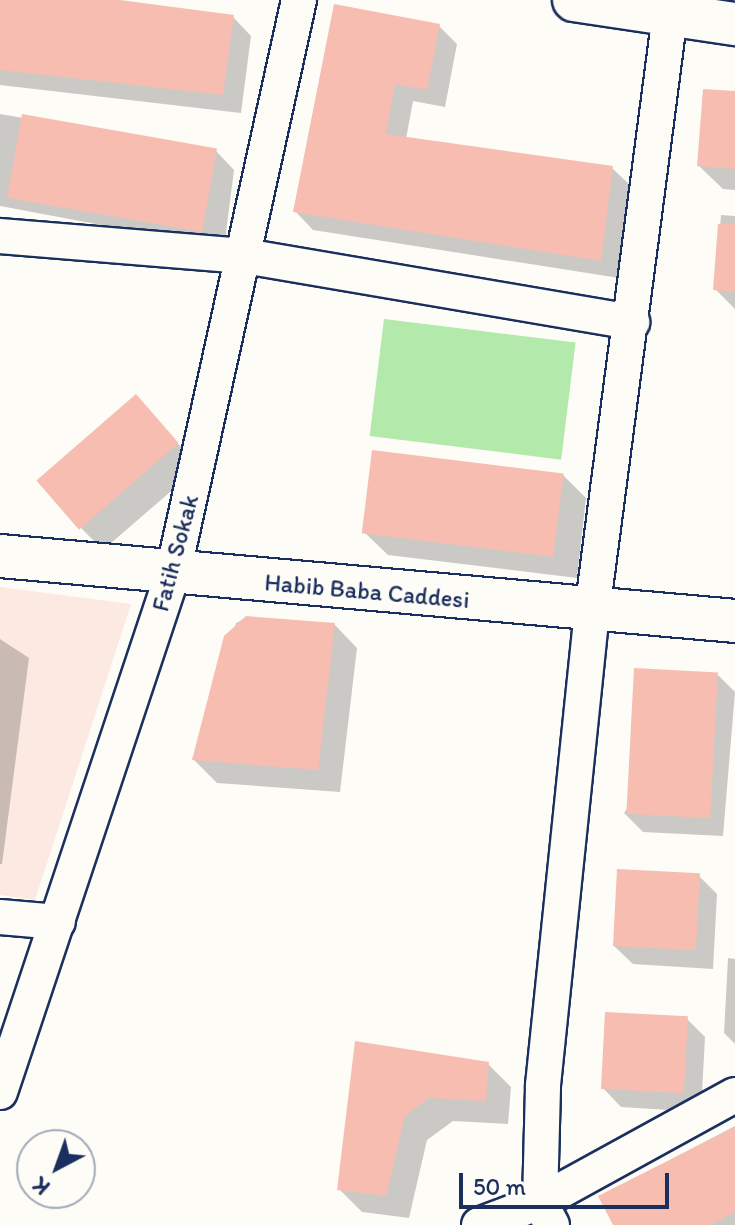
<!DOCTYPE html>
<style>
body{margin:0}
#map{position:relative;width:735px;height:1225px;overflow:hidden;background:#fdfcf7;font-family:Itim,sans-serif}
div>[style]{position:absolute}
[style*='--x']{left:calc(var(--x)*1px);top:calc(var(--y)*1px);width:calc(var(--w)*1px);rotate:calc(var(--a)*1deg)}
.built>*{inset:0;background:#fce9e2}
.green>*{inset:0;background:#b3e9ab;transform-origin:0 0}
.shadow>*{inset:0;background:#0003}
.building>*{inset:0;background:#f8bdb1;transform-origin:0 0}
.roads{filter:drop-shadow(2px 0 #1b2f5e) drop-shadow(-2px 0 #1b2f5e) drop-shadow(0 2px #1b2f5e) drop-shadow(0 -2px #1b2f5e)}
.minor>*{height:34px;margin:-17px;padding:0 17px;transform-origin:17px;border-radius:17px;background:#fdfcf7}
.tertiary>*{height:42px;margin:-21px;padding:0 21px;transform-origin:21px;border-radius:21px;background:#fdfcf7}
span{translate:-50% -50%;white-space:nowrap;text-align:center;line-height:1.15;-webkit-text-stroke:7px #fdfcf7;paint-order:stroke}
.street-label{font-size:24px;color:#1b2f5e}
.north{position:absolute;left:16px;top:1129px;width:80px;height:80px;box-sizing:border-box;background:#fdfcf7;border:2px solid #a3aaba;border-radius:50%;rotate:221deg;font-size:22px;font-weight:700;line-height:32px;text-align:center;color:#1b2f5e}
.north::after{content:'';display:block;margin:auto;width:28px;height:36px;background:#1b2f5e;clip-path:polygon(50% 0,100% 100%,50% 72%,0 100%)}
.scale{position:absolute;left:459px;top:1173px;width:210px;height:36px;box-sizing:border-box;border:4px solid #1b2f5e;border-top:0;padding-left:10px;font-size:24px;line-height:28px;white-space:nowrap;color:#1b2f5e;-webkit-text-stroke:6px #fdfcf7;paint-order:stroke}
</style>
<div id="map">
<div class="built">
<i style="clip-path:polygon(0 587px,131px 604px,35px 900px,0 895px)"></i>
</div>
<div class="green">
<i style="left:384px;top:319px;width:193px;height:118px;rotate:7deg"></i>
</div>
<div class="shadow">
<i style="clip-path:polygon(0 0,104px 0,233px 17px,251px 36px,241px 113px,0 85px)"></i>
<i style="clip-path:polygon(439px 26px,457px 44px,445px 107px,413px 101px,406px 139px,612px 168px,631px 186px,619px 278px,313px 230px,295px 211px)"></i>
<i style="clip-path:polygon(735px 93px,735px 190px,723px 189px,699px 166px)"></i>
<i style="clip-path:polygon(0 114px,216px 151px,234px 170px,224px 248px,0 206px)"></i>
<i style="clip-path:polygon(721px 215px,735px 216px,735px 309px,715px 289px)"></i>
<i style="clip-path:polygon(136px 397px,199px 467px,103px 550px,80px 527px)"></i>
<i style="clip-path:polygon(563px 475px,586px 498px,577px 578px,388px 555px,364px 532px)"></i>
<i style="clip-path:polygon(246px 618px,334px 624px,357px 648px,340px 792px,217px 783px,194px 760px,236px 623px)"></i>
<i style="clip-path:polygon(0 639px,29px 658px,2px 864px,0 864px)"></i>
<i style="clip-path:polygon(718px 675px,735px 692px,723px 836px,643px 832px,624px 813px)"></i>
<i style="clip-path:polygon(699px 876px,717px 894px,713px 969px,633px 964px,614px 946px)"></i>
<i style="clip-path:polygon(728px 958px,735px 959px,735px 1044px,724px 1033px)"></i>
<i style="clip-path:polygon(687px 1019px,705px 1037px,701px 1112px,621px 1107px,603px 1088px)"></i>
<i style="clip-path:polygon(357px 1044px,488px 1064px,511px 1087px,508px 1124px,453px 1121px,427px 1140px,409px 1218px,362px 1212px,339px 1189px)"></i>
<i style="clip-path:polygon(735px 1126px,735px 1225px,615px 1225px,601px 1196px)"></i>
</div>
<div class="building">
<i style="clip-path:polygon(0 0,120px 0,234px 15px,223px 95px,0 70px)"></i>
<i style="clip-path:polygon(334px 4px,440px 24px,427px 90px,395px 84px,386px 134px,613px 166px,601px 261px,293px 212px)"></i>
<i style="clip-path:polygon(703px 89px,735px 91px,735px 169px,697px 166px)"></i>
<i style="left:22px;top:114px;width:198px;height:85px;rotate:10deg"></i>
<i style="clip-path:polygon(718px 224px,735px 224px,735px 292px,713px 290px)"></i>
<i style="left:136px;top:394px;width:65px;height:132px;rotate:49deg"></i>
<i style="left:372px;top:450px;width:193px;height:84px;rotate:7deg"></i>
<i style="clip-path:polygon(246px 616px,335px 623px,318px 770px,192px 760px,224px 636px)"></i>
<i style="left:634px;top:668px;width:84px;height:146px;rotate:3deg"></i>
<i style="left:617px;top:869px;width:83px;height:77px;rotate:3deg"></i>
<i style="left:605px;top:1012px;width:83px;height:77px;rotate:3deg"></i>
<i style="clip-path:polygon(355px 1041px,489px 1062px,486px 1101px,429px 1098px,405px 1116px,386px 1196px,337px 1190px)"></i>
<i style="clip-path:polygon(735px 1127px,735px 1212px,710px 1225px,613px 1225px,598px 1196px)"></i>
</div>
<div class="roads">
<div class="minor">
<i style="--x:0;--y:236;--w:246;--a:4.7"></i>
<i style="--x:245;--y:256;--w:393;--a:9.7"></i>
<i style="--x:0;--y:917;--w:58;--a:4.9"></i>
<i style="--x:0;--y:1092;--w:547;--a:-71.57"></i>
<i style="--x:173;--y:573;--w:587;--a:-77.6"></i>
<i style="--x:479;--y:1225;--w:65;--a:-20.7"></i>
<i style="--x:540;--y:1202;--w:222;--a:-28.8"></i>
<i style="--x:552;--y:1225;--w:26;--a:-118"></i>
<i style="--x:540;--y:1202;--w:117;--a:-88.5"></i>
<i style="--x:543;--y:1085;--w:476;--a:-84.1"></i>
<i style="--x:592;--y:612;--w:602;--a:-82.56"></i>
</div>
<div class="tertiary">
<i style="--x:574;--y:0;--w:163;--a:8.5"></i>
<i style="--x:0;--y:556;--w:738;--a:5.05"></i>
</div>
</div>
<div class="street-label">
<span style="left:175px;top:553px;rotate:-75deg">Fatih Sokak</span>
<span style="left:367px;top:591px;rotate:5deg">Habib Baba Caddesi</span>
</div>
<div class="north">K</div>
<div class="scale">50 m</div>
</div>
